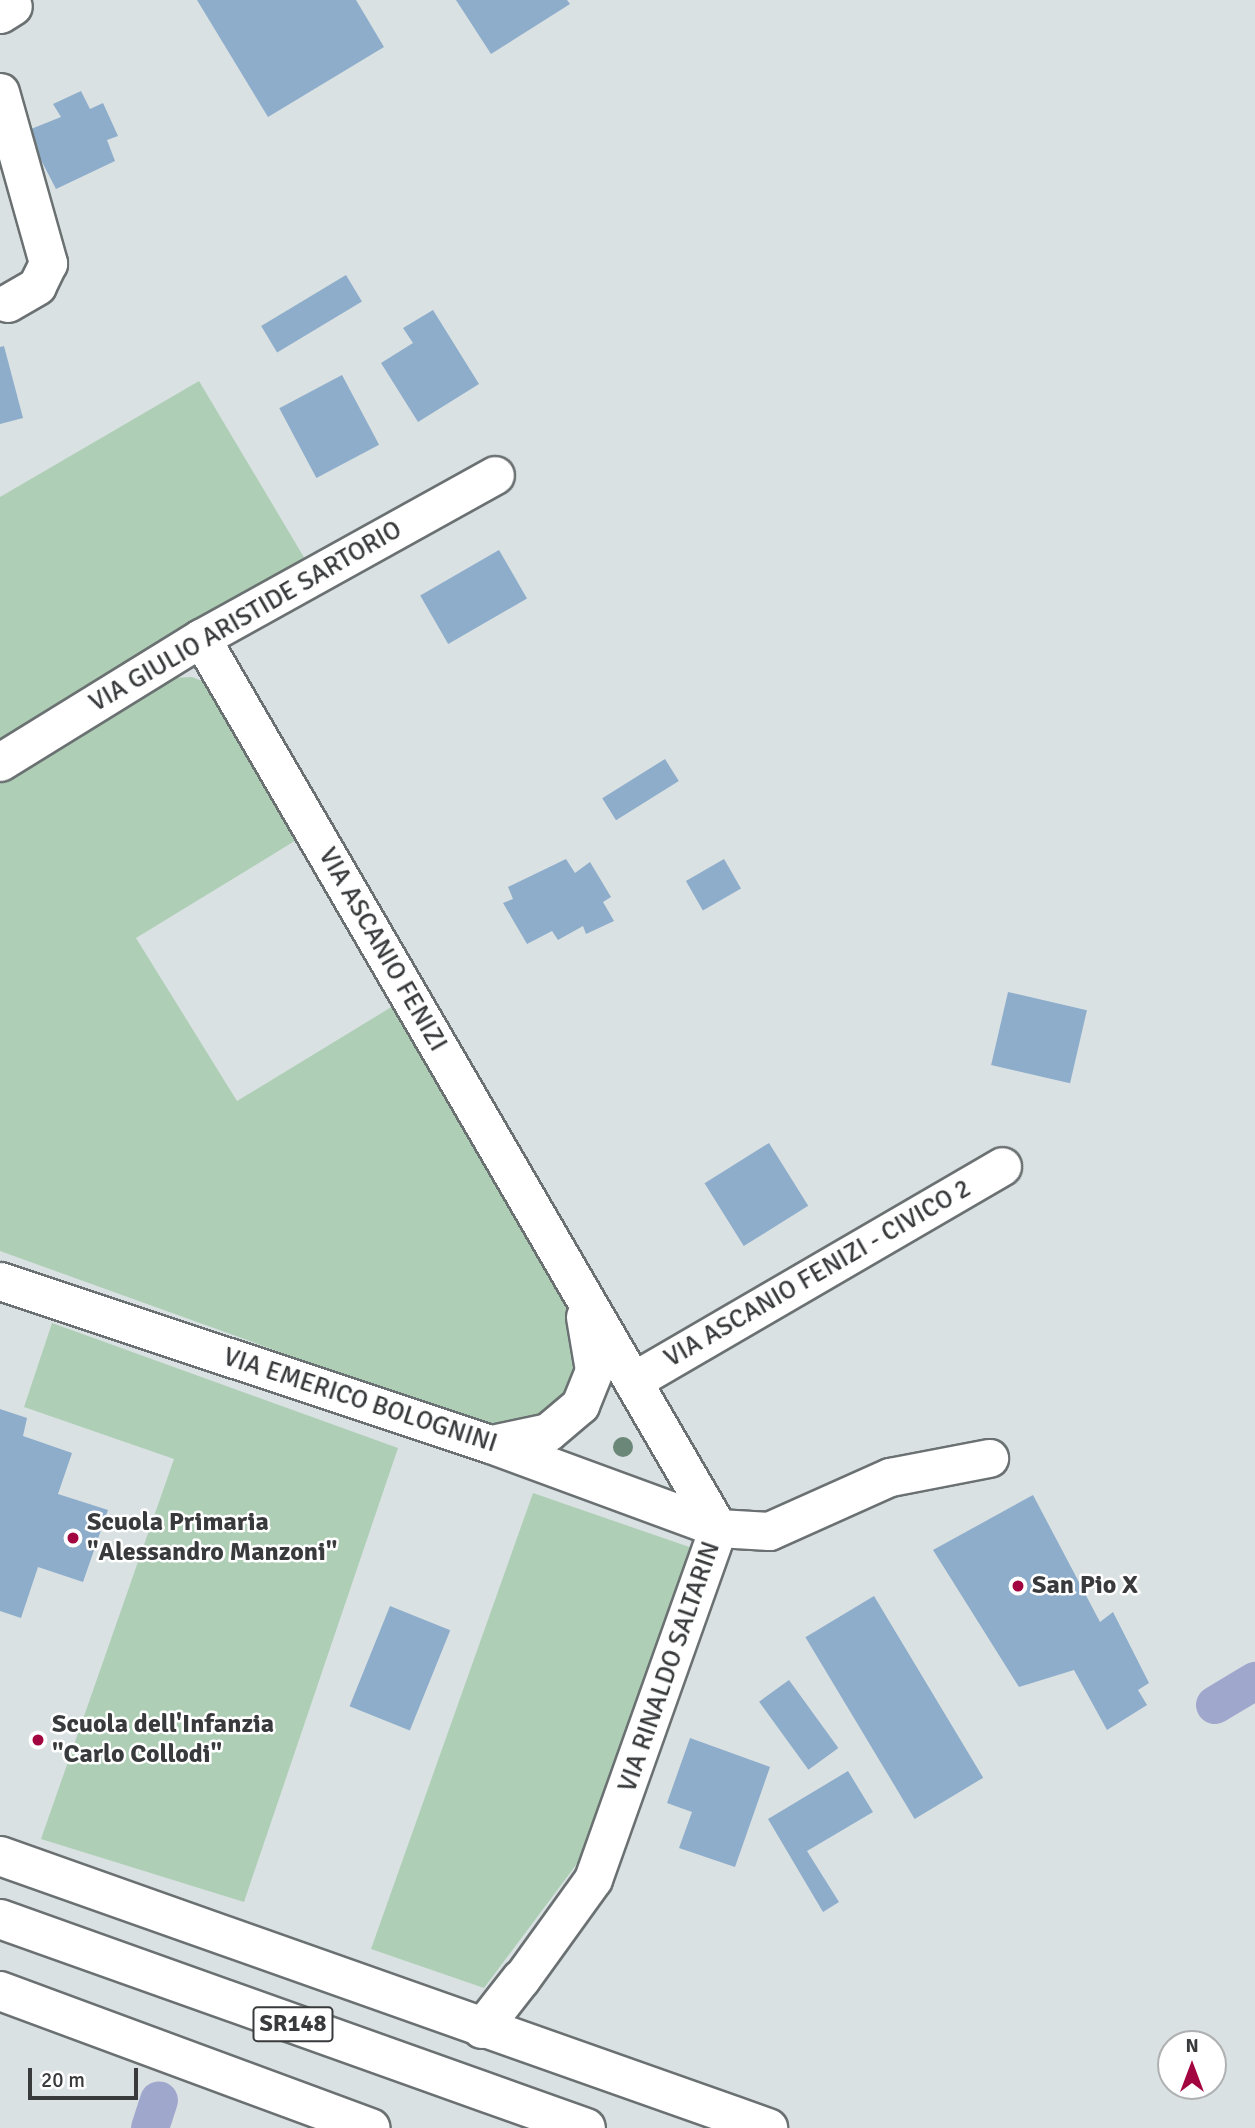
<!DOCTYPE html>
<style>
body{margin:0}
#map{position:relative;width:1255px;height:2128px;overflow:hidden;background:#dae1e3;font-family:Signika,sans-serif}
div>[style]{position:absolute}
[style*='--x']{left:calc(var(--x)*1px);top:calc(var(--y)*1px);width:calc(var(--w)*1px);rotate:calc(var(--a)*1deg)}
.green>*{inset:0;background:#aecfb6}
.canal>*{height:38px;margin:-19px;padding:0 19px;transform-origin:19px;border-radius:19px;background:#a0a7cd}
.building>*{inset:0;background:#8dadcb;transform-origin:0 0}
.roads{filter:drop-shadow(2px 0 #6b7172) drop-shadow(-2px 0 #6b7172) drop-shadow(0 2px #6b7172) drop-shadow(0 -2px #6b7172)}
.street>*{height:37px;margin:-18.5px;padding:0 18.5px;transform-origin:18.5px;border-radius:18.5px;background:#fff}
.primary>*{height:38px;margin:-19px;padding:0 19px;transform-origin:19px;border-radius:19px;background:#fff}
.trees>*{width:20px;height:20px;margin:-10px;border-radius:50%;background:#6b8778}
.dots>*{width:19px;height:19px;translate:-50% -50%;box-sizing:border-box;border:4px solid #fff;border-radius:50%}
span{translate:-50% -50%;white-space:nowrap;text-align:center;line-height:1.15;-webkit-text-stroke:5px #fff;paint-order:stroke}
.shield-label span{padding:2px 5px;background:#fff;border:2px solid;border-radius:5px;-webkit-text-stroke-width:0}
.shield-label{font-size:24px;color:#383a3b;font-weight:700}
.street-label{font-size:26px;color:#383a3b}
.poi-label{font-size:26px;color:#383a3b;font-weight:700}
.left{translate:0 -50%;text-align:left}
.north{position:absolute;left:1157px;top:2030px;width:70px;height:70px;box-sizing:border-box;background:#fff;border:2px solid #afb0b1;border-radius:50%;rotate:0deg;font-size:19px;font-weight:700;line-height:28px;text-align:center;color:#383a3b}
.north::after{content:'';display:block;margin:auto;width:24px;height:32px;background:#a2053f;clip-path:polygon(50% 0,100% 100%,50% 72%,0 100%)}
.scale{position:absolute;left:28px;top:2068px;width:110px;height:32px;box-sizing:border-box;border:4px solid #383a3b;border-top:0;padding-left:9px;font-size:21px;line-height:24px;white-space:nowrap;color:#383a3b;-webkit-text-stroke:5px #fff;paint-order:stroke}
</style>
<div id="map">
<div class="green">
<i style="clip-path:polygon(199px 381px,305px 559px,0 749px,0 497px)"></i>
<i style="clip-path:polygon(192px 677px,212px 685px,298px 839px,136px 938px,237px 1101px,398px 1003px,574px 1315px,573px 1383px,554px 1406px,526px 1423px,485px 1426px,0 1251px,0 782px,170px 678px)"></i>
<i style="clip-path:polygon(52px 1323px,398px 1448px,244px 1902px,41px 1839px,174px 1459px,24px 1407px)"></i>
<i style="clip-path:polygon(533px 1493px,698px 1550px,579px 1861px,484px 1988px,371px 1949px)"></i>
</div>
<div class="canal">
<i style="--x:1215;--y:1705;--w:47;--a:-31"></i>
<i style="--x:150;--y:2128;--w:29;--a:-72"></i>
</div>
<div class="building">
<i style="clip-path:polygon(197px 0,356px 0,384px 47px,268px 117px)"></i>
<i style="clip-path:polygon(456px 0,567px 0,570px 4px,491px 54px)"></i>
<i style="clip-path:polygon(81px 91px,90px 109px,103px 103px,118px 136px,107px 140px,115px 161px,56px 189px,26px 131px,61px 117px,53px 104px)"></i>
<i style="left:346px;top:275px;width:31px;height:99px;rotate:59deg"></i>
<i style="clip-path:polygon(433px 310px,479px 384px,418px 422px,381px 363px,413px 343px,403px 328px)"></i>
<i style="clip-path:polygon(4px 346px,23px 418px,0 424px,0 347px)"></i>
<i style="left:342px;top:375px;width:79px;height:71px;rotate:62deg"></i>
<i style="left:499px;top:550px;width:56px;height:91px;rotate:60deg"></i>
<i style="left:665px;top:759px;width:26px;height:74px;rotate:58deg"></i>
<i style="clip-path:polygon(566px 859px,575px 873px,590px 862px,611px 897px,603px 902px,614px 921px,586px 934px,583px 926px,558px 940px,552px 931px,527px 944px,503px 903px,513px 899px,508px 887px)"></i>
<i style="left:724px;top:859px;width:34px;height:44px;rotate:60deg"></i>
<i style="left:1008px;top:992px;width:81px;height:75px;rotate:13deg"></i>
<i style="left:769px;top:1143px;width:74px;height:76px;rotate:58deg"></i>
<i style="clip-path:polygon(0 1409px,27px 1418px,23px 1436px,72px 1453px,58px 1494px,108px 1510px,83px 1582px,38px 1567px,21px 1618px,0 1611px)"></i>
<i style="clip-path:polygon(1033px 1495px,1100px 1622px,1113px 1612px,1149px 1683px,1138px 1690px,1147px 1705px,1107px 1730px,1074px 1670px,1019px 1687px,933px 1550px)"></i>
<i style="left:874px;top:1596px;width:212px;height:80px;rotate:59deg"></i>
<i style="left:390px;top:1606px;width:65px;height:108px;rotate:22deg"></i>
<i style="left:789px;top:1680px;width:84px;height:37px;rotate:54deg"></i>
<i style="clip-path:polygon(690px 1738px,770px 1767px,735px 1867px,679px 1848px,692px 1812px,667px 1803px)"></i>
<i style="clip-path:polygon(848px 1771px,873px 1812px,807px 1851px,839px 1902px,823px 1912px,768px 1819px)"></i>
</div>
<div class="roads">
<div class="street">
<i style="--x:0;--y:14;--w:15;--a:-32"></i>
<i style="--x:0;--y:92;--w:178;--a:74.3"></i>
<i style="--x:48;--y:263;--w:25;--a:116"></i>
<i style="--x:37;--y:286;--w:34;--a:150"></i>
<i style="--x:201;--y:638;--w:1029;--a:59.85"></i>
<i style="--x:0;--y:762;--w:236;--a:-31.7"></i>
<i style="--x:201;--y:638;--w:336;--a:-29"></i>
<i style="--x:0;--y:1281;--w:516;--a:18.4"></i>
<i style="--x:490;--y:1444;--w:243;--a:20.2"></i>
<i style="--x:633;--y:1381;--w:427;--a:-30.2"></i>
<i style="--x:491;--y:1444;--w:58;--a:-11.9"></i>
<i style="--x:548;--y:1432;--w:42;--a:-40.2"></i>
<i style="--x:580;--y:1405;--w:38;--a:-68"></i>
<i style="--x:594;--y:1370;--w:54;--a:-99.6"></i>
<i style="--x:521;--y:1979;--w:123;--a:-54.2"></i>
<i style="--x:593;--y:1879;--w:373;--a:-70.4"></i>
<i style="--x:718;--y:1528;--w:51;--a:3.4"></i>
<i style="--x:769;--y:1531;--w:133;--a:-24.1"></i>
<i style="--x:890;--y:1477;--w:101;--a:-10.9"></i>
</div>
<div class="primary">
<i style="--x:0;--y:1856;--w:815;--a:19.5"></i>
<i style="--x:0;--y:1919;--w:622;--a:19.63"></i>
<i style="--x:0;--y:1991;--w:395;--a:20.3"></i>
<i style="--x:482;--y:2029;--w:63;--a:-52"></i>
</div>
</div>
<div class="trees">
<i style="left:623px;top:1447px"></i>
</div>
<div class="dots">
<i style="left:73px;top:1538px;background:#a2053f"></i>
<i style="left:1018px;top:1586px;background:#a2053f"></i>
<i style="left:38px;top:1740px;background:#a2053f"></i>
</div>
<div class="shield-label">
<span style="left:293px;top:2024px">SR148</span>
</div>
<div class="street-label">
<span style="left:246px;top:617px;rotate:-30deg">VIA GIULIO ARISTIDE SARTORIO</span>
<span style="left:382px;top:950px;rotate:60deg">VIA ASCANIO FENIZI</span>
<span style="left:818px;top:1274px;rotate:-30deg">VIA ASCANIO FENIZI - CIVICO 2</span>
<span style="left:360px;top:1401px;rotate:18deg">VIA EMERICO BOLOGNINI</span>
<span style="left:670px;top:1667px;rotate:-71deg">VIA RINALDO SALTARIN</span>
</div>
<div class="poi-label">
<span class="left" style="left:87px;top:1538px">Scuola Primaria<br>"Alessandro Manzoni"</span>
<span class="left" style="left:1032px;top:1586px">San Pio X</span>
<span class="left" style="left:52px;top:1740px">Scuola dell'Infanzia<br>"Carlo Collodi"</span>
</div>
<div class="north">N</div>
<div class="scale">20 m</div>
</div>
